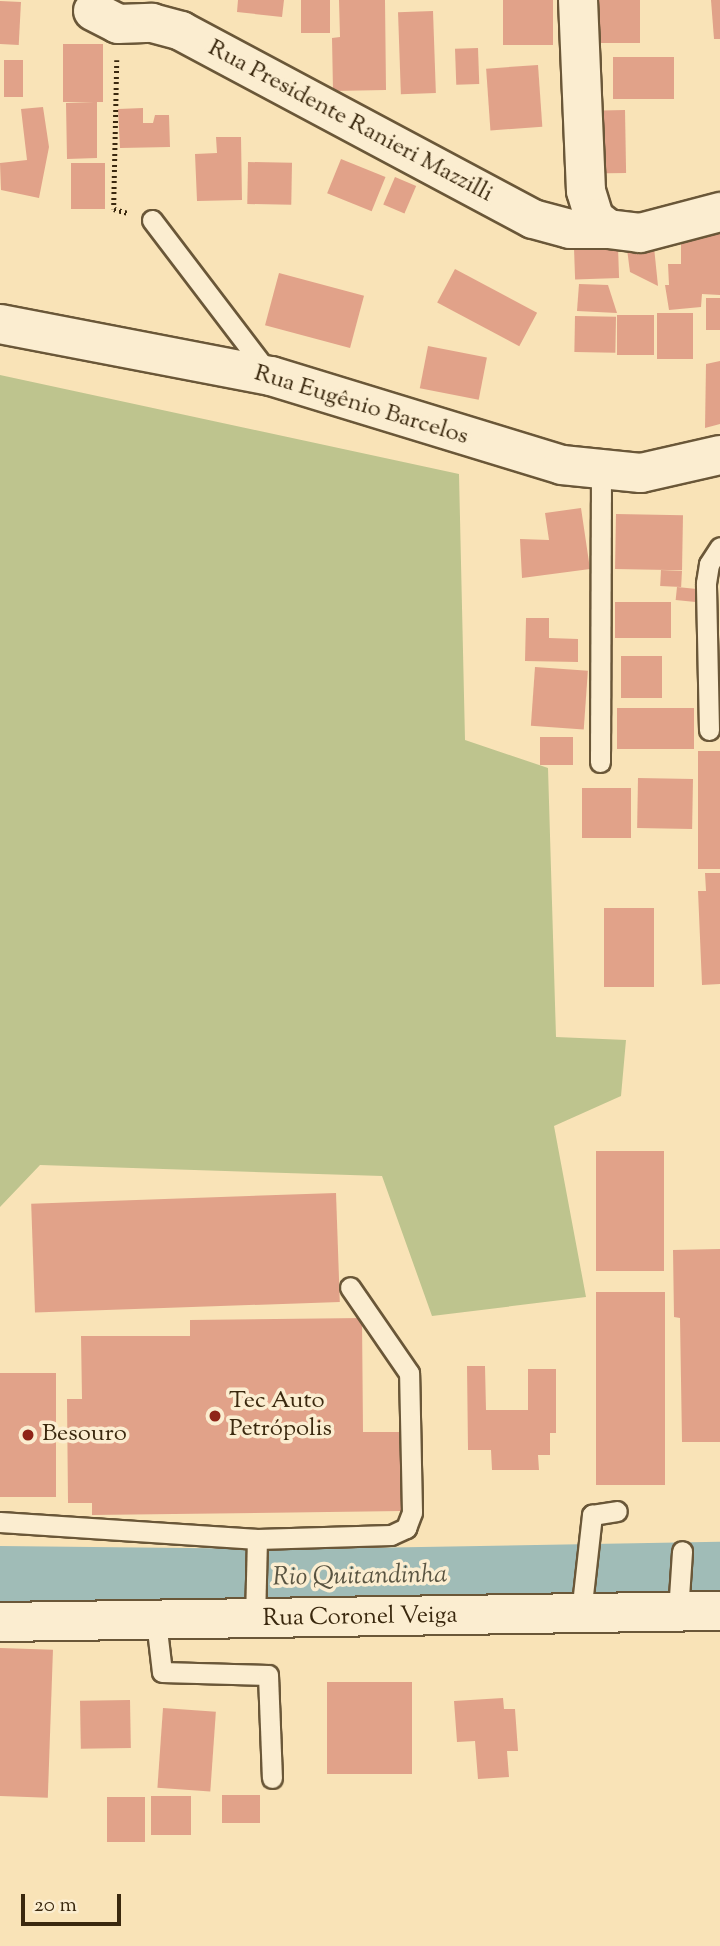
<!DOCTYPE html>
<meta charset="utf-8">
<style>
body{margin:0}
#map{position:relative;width:720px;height:1946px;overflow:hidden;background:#f9e3b7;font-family:"Sorts Mill Goudy",serif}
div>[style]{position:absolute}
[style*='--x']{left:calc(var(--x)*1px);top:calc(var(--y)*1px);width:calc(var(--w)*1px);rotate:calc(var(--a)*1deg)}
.green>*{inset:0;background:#bec48e}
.river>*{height:60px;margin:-30px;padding:0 30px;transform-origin:30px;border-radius:30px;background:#a0bcb7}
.building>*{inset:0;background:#e1a289;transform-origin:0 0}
.path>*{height:4.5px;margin-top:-2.25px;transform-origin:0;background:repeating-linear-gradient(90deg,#3a280e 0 2px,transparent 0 5.5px)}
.roads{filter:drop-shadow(2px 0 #6a5738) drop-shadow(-2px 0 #6a5738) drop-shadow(0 2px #6a5738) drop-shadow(0 -2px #6a5738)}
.lane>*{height:19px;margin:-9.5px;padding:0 9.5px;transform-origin:9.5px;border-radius:9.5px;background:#fbedd0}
.street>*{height:38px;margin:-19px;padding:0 19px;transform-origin:19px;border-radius:19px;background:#fbedd0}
.secondary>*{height:38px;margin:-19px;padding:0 19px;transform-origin:19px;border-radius:19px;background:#fbedd0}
.dots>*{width:19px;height:19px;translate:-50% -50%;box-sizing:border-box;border:4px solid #fbedd0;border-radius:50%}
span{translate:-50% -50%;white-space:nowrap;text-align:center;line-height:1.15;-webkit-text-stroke:7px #fbedd0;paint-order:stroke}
.street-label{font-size:24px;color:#3a280e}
.poi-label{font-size:24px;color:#3a280e}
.left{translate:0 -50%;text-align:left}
.water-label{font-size:26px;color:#595441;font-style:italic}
.scale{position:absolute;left:21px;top:1894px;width:100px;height:32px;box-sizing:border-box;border:4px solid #3a280e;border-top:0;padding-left:9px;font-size:21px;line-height:24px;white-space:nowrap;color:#3a280e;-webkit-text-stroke:5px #fbedd0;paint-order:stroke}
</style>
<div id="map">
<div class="green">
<i style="clip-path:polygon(0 375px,459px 474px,465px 740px,548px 768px,556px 1037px,626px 1040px,621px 1096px,554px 1126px,586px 1297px,432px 1316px,382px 1176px,40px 1165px,0 1207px)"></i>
</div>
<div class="river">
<i style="--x:0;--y:1576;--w:303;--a:0.6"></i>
<i style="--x:303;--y:1579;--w:417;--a:-1"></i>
</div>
<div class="building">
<i style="clip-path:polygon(238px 0,284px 0,282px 17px,237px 12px)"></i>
<i style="left:301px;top:0;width:29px;height:33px"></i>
<i style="clip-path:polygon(339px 0,385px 0,386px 90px,333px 91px,332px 38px,340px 37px)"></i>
<i style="left:503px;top:0;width:50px;height:45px"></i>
<i style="left:589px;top:0;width:51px;height:43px"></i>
<i style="clip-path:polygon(711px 0,720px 0,720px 39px,714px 39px)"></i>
<i style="left:0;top:1px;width:21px;height:43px;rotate:3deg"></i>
<i style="left:433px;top:11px;width:82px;height:35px;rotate:88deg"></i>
<i style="clip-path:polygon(63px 44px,103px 44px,103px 102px,97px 102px,97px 158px,67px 159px,66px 103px,94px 102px,63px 102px)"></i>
<i style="left:478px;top:48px;width:36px;height:23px;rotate:88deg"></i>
<i style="left:613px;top:57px;width:61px;height:42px"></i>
<i style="left:4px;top:60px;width:19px;height:37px"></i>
<i style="left:538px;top:65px;width:62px;height:52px;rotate:86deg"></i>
<i style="clip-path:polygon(43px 107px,49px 147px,39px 198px,1px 190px,0 163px,27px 160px,21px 109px)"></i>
<i style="clip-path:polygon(143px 108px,143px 123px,153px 123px,155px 115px,169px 115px,170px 147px,120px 148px,118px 109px)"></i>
<i style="left:625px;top:110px;width:63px;height:36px;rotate:89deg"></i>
<i style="clip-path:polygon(216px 137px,241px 137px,242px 200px,197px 201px,195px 154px,217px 153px)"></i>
<i style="left:341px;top:159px;width:48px;height:37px;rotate:22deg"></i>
<i style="left:248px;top:162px;width:44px;height:42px;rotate:1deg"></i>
<i style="left:71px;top:163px;width:34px;height:46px"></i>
<i style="left:395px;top:177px;width:23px;height:30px;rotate:23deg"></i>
<i style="clip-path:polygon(720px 233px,720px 295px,702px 294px,701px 307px,669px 310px,665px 285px,669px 285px,668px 264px,681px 264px,681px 236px)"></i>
<i style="left:618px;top:247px;width:31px;height:44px;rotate:88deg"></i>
<i style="clip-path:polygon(654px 247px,658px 286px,630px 272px,627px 249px)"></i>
<i style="left:455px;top:269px;width:93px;height:38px;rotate:28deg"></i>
<i style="left:279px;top:273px;width:88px;height:54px;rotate:15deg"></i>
<i style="clip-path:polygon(579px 284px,608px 285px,617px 313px,577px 311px)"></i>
<i style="left:706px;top:298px;width:14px;height:32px"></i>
<i style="left:657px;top:313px;width:36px;height:46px"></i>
<i style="left:617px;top:315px;width:37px;height:40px"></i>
<i style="left:575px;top:316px;width:41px;height:36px;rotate:1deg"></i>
<i style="left:428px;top:346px;width:60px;height:43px;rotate:11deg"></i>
<i style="clip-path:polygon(720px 361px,720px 424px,705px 428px,706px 364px)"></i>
<i style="clip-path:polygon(581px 508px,590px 569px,522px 578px,520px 539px,549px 540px,545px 513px)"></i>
<i style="left:616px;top:514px;width:67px;height:55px;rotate:1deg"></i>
<i style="left:661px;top:570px;width:21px;height:16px;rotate:3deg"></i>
<i style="left:677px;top:587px;width:20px;height:13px;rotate:6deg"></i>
<i style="left:615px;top:602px;width:56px;height:36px"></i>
<i style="clip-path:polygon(526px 618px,549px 618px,549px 638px,578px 639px,578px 662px,525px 661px)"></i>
<i style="left:621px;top:656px;width:41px;height:42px"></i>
<i style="left:535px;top:667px;width:53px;height:59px;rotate:4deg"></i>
<i style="left:617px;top:708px;width:77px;height:41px"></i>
<i style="left:540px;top:737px;width:33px;height:28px"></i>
<i style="left:698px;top:751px;width:22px;height:118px"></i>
<i style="left:638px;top:778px;width:55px;height:50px;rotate:1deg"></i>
<i style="left:582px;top:788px;width:49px;height:50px"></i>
<i style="clip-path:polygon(705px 873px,720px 873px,720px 984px,702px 985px,698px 891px,706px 891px)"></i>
<i style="left:604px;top:908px;width:50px;height:79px"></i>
<i style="left:596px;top:1151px;width:68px;height:120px"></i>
<i style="left:336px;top:1193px;width:109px;height:305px;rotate:88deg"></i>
<i style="clip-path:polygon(720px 1249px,720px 1442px,682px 1442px,680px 1318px,674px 1317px,673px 1250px)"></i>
<i style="left:596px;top:1292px;width:69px;height:193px"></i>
<i style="clip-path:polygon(362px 1318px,363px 1432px,400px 1432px,402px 1511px,92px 1515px,92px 1503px,68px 1503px,67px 1399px,82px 1399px,81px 1336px,190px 1336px,190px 1320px)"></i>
<i style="clip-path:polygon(467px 1366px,485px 1366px,486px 1410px,528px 1410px,528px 1369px,556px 1369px,556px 1433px,550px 1433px,550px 1455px,538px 1455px,539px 1470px,492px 1470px,491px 1450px,468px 1450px)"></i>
<i style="left:0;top:1373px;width:56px;height:124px"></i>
<i style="left:0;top:1648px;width:53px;height:148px;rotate:2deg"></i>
<i style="left:327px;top:1682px;width:85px;height:92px"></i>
<i style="clip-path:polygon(503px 1698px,504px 1709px,515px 1709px,518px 1751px,507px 1751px,509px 1777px,478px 1779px,475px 1741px,457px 1742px,454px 1701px)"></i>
<i style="left:130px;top:1700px;width:48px;height:50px;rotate:89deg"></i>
<i style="left:163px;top:1708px;width:53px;height:80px;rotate:4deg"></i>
<i style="left:222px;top:1795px;width:38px;height:28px"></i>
<i style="left:191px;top:1796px;width:39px;height:40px;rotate:90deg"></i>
<i style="left:107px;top:1797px;width:38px;height:45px"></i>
</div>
<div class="path">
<i style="--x:117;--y:60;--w:149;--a:91.2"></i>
<i style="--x:114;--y:209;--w:15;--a:16"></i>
</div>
<div class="roads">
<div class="lane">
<i style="--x:152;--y:220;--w:191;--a:52.7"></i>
<i style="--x:709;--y:730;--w:147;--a:-91.2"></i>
<i style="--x:706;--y:583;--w:19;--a:-81"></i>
<i style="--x:709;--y:564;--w:20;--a:-57"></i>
<i style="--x:600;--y:762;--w:292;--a:-89.8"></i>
<i style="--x:0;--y:1522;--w:258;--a:3.8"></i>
<i style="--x:257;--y:1539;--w:134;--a:-1.7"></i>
<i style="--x:391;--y:1535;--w:17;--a:-25"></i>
<i style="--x:406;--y:1528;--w:17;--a:-69"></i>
<i style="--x:412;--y:1512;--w:139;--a:-91.2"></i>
<i style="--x:409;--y:1373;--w:104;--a:-124.5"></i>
<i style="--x:678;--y:1612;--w:61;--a:-86.2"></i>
<i style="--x:581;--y:1613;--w:99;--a:-83.6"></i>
<i style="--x:592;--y:1515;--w:25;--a:-9"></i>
<i style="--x:255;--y:1620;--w:81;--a:-88.6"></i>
<i style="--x:156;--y:1621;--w:51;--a:83.3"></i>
<i style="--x:162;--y:1672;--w:106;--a:1.6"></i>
<i style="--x:268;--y:1675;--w:103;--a:87.8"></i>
</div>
<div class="street">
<i style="--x:578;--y:0;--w:191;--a:87.6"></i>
<i style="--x:586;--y:191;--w:28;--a:73"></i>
<i style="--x:594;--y:218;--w:18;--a:38"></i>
<i style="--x:608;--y:229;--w:32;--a:7"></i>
<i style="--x:640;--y:233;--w:83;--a:-14.7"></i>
<i style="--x:93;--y:11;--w:28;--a:27"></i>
<i style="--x:118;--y:24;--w:34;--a:-2"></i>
<i style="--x:152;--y:23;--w:30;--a:15"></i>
<i style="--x:181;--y:31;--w:399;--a:28.1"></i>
<i style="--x:533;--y:219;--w:38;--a:15"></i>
<i style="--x:570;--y:229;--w:38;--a:0"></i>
</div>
<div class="secondary">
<i style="--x:0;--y:324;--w:276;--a:10.9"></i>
<i style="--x:271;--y:376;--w:304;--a:17"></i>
<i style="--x:562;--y:465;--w:79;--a:5.8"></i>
<i style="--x:641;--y:473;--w:81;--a:-12.8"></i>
<i style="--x:0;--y:1622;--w:720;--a:-0.88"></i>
</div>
</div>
<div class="dots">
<i style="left:215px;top:1416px;background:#8f2418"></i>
<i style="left:28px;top:1435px;background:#8f2418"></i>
</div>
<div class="street-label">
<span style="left:350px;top:122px;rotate:28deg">Rua Presidente Ranieri Mazzilli</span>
<span style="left:361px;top:406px;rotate:17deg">Rua Eugênio Barcelos</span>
<span style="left:360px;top:1618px;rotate:-1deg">Rua Coronel Veiga</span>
</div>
<div class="poi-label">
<span class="left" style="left:229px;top:1416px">Tec Auto<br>Petrópolis</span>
<span class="left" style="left:42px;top:1435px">Besouro</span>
</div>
<div class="water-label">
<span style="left:360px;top:1577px;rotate:-1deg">Rio Quitandinha</span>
</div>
<div class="scale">20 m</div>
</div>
